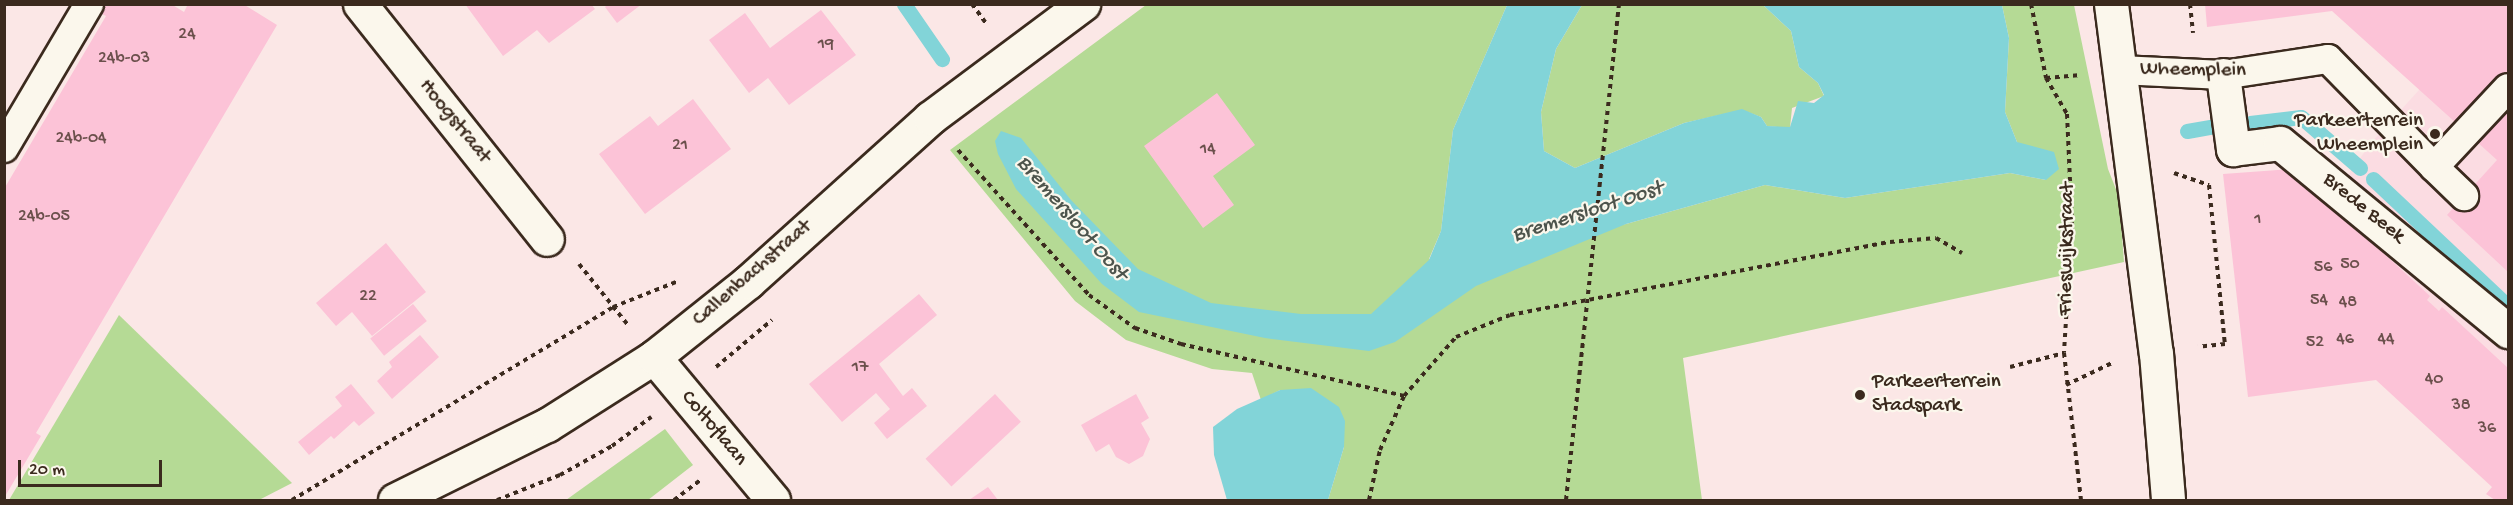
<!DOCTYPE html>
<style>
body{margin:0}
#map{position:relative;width:2513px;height:505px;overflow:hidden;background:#fbe7e6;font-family:"Gochi Hand",sans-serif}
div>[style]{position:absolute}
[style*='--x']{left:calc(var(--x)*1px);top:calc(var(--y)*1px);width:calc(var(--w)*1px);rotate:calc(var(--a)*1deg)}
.built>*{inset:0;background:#fbdce2}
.green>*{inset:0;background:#b5da95}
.water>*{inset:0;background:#82d4d8}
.stream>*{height:15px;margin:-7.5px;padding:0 7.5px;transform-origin:7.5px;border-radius:7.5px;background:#82d4d8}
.building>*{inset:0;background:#fcc3d7;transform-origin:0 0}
.path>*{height:4px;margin-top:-2px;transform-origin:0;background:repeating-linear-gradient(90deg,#3b2a1e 0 4.5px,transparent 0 9px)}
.roads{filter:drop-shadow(2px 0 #3b2a1e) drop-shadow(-2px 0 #3b2a1e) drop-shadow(0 2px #3b2a1e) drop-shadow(0 -2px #3b2a1e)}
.lane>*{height:28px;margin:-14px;padding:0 14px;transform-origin:14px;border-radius:14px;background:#fbf7ec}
.street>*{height:33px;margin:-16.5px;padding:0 16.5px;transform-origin:16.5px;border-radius:16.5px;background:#fbf7ec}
.secondary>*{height:33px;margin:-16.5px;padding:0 16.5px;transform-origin:16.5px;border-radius:16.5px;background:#fbf7ec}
.dots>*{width:16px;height:16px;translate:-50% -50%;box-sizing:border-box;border:3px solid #fbf7ec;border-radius:50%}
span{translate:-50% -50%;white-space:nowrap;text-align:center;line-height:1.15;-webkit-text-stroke:4.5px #fbf7ec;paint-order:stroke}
.number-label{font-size:18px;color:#6b504c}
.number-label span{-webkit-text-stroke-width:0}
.street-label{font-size:21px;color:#3b2a1e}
.poi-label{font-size:21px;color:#3b2a1e}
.right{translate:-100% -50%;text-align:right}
.left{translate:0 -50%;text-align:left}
.water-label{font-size:22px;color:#4d544c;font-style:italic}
.frame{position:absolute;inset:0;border:6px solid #3b2a1e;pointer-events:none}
.scale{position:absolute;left:18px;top:460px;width:144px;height:27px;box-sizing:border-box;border:3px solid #3b2a1e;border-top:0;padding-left:8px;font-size:18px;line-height:21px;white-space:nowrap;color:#3b2a1e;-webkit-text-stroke:4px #fbf7ec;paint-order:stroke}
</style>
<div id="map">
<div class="built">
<i style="clip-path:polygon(2496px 5px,2508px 5px,2508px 431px,2297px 246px,2371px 143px)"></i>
</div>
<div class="green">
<i style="clip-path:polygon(1146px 5px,1507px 5px,1453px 130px,1441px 231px,1429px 259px,1626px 224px,1765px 185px,1845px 198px,2010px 173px,2046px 180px,2017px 142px,2005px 112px,2009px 38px,2002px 5px,2074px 5px,2108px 169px,2119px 197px,2124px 262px,1683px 358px,1702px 500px,1328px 500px,1344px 447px,1280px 390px,1261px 400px,1252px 373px,1212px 369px,1126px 340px,1075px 301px,950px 150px)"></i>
<i style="clip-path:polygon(1582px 5px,1763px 5px,1791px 31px,1799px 67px,1818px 83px,1824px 96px,1792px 108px,1790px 128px,1767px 126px,1761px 117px,1742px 110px,1684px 123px,1575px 168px,1544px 151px,1541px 112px,1556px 49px)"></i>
<i style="clip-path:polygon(119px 315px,292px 483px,259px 500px,9px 500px)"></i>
<i style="clip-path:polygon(665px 429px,693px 465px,648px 500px,566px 500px)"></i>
</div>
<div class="water">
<i style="clip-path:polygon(1507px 5px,1582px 5px,1556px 49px,1541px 112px,1544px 151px,1575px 168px,1684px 123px,1742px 109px,1761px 117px,1767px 126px,1790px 127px,1798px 101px,1814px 103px,1824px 95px,1818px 83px,1799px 67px,1791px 31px,1763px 5px,2002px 5px,2009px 38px,2005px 112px,2017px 142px,2054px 152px,2059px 169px,2046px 180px,2010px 173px,1845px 198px,1765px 185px,1626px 224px,1476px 286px,1395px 342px,1369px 351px,1265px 338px,1139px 312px,1102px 284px,1016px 189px,998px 154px,995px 141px,1001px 131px,1021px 138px,1071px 200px,1138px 269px,1211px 303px,1301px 314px,1371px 314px,1429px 260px,1441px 231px,1453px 130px)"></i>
<i style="clip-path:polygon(1311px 388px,1339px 407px,1345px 421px,1344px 447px,1328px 500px,1227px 500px,1214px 455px,1213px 427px,1237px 409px,1280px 390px)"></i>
</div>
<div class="stream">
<i style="--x:904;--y:4;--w:67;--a:55.4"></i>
<i style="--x:2250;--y:123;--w:51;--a:-6.7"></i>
<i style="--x:2301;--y:117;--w:78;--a:40.8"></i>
<i style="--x:2187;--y:131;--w:28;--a:-10"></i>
<i style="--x:2373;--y:179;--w:185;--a:43.3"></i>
</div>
<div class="building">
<i style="clip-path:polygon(103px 4px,171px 4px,184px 12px,188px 4px,243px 4px,277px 25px,36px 433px,41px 436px,4px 498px,4px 189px,106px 16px,98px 12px)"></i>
<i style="clip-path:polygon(465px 4px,591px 4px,595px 9px,549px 43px,537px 30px,503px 56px)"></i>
<i style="clip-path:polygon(608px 4px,642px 4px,617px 23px,605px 7px)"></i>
<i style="clip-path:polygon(2205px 4px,2508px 4px,2508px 272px,2447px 215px,2497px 160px,2332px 11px,2207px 27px)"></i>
<i style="clip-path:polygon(821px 10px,856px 55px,789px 105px,768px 78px,749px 93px,709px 40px,745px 13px,770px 48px)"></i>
<i style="clip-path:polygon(1217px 93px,1255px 145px,1213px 176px,1234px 205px,1203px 228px,1144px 146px)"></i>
<i style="clip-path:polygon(693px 99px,731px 149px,645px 214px,599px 154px,650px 116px,658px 126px)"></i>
<i style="clip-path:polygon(2292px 169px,2430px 296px,2427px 300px,2439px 311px,2442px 307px,2508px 368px,2508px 500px,2495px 500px,2486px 494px,2492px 487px,2376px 380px,2248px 397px,2223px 174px)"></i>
<i style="clip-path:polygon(386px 243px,426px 292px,372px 336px,352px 312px,336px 326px,316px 303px)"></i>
<i style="clip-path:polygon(919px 294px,937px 315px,879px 364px,903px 396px,912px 388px,927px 406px,887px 439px,874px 423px,890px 409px,876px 393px,842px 422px,809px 384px)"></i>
<i style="left:413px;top:304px;width:22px;height:55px;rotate:51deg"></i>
<i style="clip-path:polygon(420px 335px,439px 357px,392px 399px,377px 381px,392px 367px,389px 362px)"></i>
<i style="clip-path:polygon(351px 384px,375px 413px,359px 426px,354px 421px,334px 439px,331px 436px,309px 455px,298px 442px,342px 406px,335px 397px)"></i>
<i style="left:995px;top:394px;width:38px;height:95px;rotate:47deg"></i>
<i style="clip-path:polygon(1136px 394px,1149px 418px,1141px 423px,1150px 439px,1143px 456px,1129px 464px,1116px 457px,1109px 444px,1096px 452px,1081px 425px)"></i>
<i style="clip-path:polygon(988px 487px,998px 500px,969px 500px)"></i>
</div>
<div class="path">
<i style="--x:972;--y:4;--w:26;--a:54"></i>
<i style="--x:2031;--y:4;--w:76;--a:78.5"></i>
<i style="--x:2046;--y:78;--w:42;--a:59.7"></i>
<i style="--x:2067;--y:114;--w:111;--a:87.4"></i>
<i style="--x:2072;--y:225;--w:128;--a:93.6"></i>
<i style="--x:2064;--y:353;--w:148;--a:83.4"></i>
<i style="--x:2190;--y:4;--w:29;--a:84"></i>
<i style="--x:2046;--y:78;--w:32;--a:-5"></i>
<i style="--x:958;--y:150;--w:195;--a:47.9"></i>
<i style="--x:1089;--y:295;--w:57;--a:35.7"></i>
<i style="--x:1135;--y:328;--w:49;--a:19.2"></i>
<i style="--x:1181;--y:344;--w:229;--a:13.1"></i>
<i style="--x:1404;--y:396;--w:79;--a:-48.6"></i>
<i style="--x:1456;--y:337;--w:58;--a:-22.2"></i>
<i style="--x:1510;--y:315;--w:387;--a:-10.9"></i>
<i style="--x:1890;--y:242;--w:46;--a:-5"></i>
<i style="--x:1936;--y:238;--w:30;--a:30"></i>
<i style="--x:2174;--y:173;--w:37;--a:19"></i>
<i style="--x:2209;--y:185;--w:160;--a:84.3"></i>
<i style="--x:2225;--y:344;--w:27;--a:174"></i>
<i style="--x:579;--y:264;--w:77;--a:51.3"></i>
<i style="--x:716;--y:367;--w:73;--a:-40"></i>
<i style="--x:2010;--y:367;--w:56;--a:-14.5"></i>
<i style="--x:2066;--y:385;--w:53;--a:-25.6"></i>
<i style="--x:292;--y:500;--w:375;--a:-31"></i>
<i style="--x:613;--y:307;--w:68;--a:-21.6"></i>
<i style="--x:497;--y:500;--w:68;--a:-21.6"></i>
<i style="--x:560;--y:475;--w:60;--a:-29.1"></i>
<i style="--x:612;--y:446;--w:49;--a:-36.6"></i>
<i style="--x:674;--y:500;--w:35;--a:-37"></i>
<i style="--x:1369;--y:500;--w:51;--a:-77.6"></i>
<i style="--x:1380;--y:450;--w:59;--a:-66"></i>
<i style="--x:1566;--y:500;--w:499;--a:-83.9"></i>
</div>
<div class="roads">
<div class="lane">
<i style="--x:2120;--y:70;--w:103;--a:2.8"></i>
<i style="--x:2223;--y:75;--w:106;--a:-8.7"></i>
<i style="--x:2328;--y:59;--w:151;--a:45.5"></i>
<i style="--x:2434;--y:167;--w:108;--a:-46.9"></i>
<i style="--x:4;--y:148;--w:167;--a:-59.4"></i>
<i style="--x:2434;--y:167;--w:42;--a:44"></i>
</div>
<div class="street">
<i style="--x:360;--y:4;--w:300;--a:51.5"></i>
<i style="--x:2111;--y:4;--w:352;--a:82.7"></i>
<i style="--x:2156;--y:353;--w:147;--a:85.3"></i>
<i style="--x:2223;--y:75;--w:75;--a:82.3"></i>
<i style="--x:2233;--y:149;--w:47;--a:-7.3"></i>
<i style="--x:2280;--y:143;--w:296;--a:39.5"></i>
<i style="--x:654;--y:357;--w:186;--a:50.2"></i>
</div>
<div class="secondary">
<i style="--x:395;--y:500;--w:169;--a:-26.3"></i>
<i style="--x:547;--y:425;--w:127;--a:-32.4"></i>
<i style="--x:654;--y:357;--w:120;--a:-38.6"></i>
<i style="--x:748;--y:282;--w:245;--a:-42"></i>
<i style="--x:930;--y:118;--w:191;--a:-36.7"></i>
</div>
</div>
<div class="dots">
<i style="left:2435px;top:134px;background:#3b2a1e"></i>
<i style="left:1860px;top:395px;background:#3b2a1e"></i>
</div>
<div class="number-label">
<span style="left:187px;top:35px">24</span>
<span style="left:826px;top:45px">19</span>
<span style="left:124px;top:59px">24b-03</span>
<span style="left:81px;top:139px">24b-04</span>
<span style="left:680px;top:146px">21</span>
<span style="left:1208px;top:150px">14</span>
<span style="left:44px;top:217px">24b-05</span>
<span style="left:2258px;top:220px">1</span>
<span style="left:2350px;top:265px">50</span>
<span style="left:2323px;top:268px">56</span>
<span style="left:368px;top:297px">22</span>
<span style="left:2319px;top:301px">54</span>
<span style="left:2348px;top:303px">48</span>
<span style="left:2345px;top:340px">46</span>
<span style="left:2386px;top:340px">44</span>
<span style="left:2315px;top:343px">52</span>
<span style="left:860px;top:368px">17</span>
<span style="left:2434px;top:380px">40</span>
<span style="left:2461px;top:406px">38</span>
<span style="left:2487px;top:429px">36</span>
</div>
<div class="street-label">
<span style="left:2193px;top:71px;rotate:1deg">Wheemplein</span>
<span style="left:454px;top:122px;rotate:51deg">Hoogstraat</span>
<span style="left:2363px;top:209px;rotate:39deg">Brede Beek</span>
<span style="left:2068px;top:249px;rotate:-89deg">Frieswijkstraat</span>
<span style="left:753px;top:274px;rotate:-41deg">Callenbachstraat</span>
<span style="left:713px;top:429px;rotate:50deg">Coltoflaan</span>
</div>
<div class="poi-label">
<span class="right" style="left:2423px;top:134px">Parkeerterrein<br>Wheemplein</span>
<span class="left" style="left:1872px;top:395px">Parkeerterrein<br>Stadspark</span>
</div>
<div class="water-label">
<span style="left:1588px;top:213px;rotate:-18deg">Bremersloot Oost</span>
<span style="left:1071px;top:219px;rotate:49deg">Bremersloot Oost</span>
</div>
<div class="frame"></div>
<div class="scale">20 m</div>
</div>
